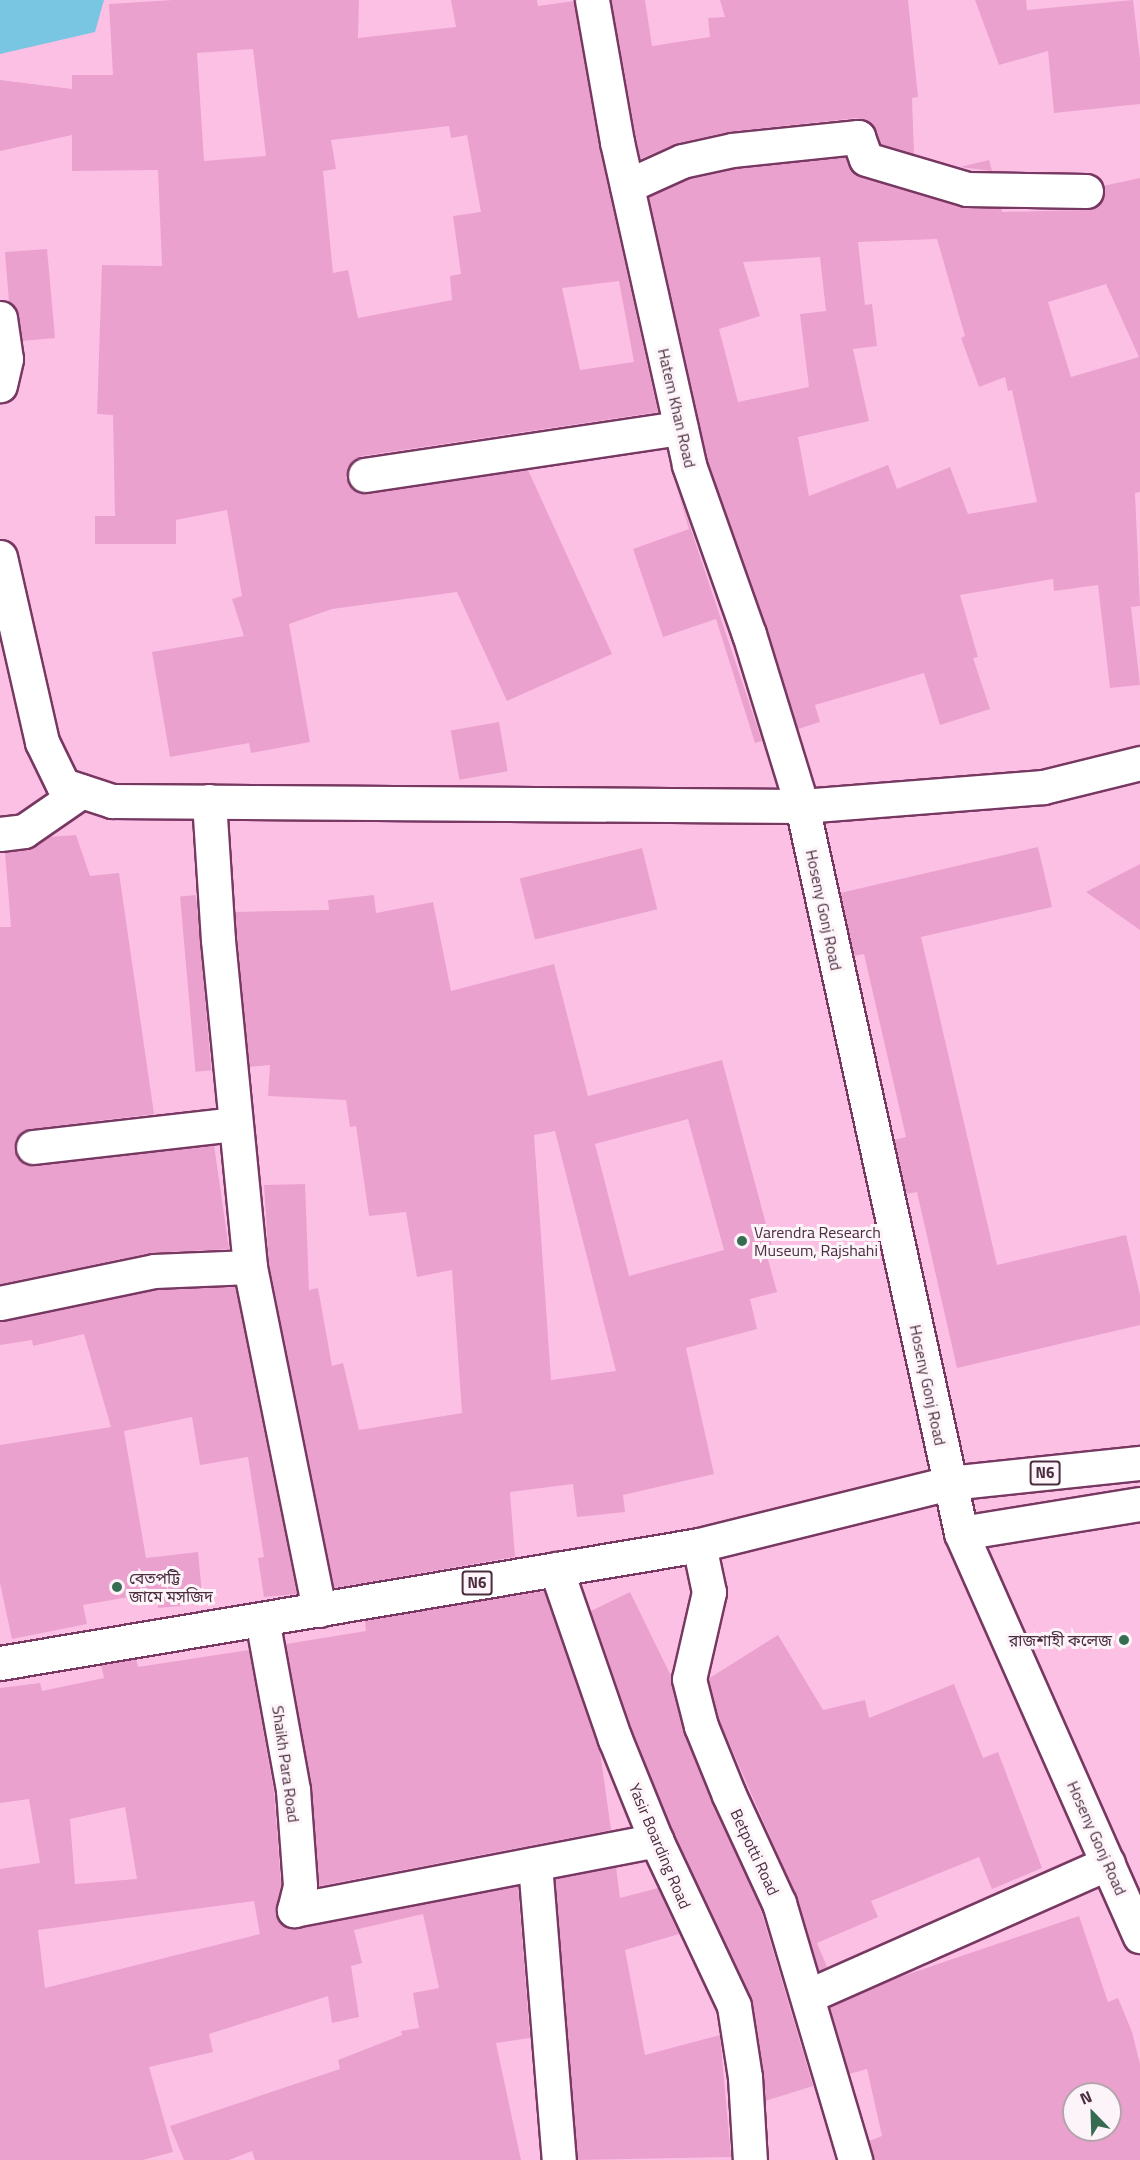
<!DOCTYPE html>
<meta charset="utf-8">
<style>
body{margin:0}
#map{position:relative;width:1140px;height:2160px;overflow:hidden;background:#fdc0e5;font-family:"Titillium Web","Noto Sans Bengali",sans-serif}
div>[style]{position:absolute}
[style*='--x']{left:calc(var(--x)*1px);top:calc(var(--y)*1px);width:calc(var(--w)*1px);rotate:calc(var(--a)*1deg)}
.water>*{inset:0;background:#78c6e1}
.building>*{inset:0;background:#eaa1ce;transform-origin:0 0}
.roads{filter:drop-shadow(2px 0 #773862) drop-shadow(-2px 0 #773862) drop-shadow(0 2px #773862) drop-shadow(0 -2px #773862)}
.street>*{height:33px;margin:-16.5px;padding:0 16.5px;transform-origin:16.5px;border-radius:16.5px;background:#fff}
.secondary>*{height:33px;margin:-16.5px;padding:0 16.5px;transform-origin:16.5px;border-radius:16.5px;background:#fff}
.highway>*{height:33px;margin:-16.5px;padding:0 16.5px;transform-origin:16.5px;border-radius:16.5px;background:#fff}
.dots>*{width:16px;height:16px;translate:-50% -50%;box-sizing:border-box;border:3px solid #fcf4f8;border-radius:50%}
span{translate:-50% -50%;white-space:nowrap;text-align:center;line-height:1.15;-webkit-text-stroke:6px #fcf4f8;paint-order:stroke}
.shield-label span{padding:2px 4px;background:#fcf4f8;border:2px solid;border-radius:4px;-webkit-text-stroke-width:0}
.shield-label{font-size:15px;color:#4b2d3f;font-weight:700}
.street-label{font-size:16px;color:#4b2d3f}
.poi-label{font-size:16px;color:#4b2d3f}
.left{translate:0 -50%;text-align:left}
.right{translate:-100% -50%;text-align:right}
.north{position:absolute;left:1062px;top:2082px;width:60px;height:60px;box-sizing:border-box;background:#fcf4f8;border:2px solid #b5a4ae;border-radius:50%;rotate:337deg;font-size:16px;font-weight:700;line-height:24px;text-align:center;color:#4b2d3f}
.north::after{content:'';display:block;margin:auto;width:21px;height:27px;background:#356c52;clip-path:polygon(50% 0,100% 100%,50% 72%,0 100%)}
</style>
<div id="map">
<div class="water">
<i style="clip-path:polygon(0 0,104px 0,95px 32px,0 54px)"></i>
</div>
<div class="building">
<i style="clip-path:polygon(evenodd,173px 0,359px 0,358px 38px,456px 27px,451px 0,537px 0,538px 6px,574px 1px,599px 146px,658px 412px,362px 456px,353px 461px,346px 477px,351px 487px,368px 494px,528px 470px,612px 654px,507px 701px,457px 592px,332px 609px,289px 624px,310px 742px,251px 753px,249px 743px,170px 757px,152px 652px,244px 636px,232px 599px,242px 596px,227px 510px,176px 520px,176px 544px,95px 544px,95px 516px,115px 516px,113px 415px,97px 414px,102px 265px,162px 266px,158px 170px,72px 171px,72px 135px,0 151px,0 80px,72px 89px,72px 75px,113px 75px,109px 4px,173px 0,253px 49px,266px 156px,204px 161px,197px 53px,253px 49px,173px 0,449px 126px,451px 138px,467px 135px,481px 212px,453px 216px,461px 274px,450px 276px,452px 300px,358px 318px,348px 270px,333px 273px,323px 171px,336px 169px,331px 140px,449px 126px,173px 0,619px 281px,634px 362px,580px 370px,562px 288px,619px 281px)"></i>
<i style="clip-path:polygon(611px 0,645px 0,652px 46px,710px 37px,708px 18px,725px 17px,720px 0,908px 0,918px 97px,912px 98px,914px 154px,880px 144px,872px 124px,856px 118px,728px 132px,678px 143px,640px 159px)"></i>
<i style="clip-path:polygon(975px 0,1026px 0,1027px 10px,1133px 0,1140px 59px,1140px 104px,1054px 113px,1048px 51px,999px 65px)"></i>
<i style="clip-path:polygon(evenodd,845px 157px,853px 172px,861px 177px,962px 207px,1001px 208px,1002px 212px,1086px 210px,1102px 201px,1103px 186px,1140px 178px,1140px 492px,1135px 493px,1140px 606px,1131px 607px,1140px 685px,1110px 688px,1098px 585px,1054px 591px,1053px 579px,960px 595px,978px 657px,973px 658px,990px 709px,940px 725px,924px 673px,815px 705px,820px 722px,798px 729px,707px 460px,648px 197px,688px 179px,735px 169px,845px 157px,937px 239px,965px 336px,961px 338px,979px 387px,1005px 377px,1008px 391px,1012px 390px,1037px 502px,968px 514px,950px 467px,897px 489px,888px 465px,809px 496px,798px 437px,869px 421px,853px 349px,877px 346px,872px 304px,865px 305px,858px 242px,937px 239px,845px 157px,820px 257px,826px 311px,800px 314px,809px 387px,738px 402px,719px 329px,760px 316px,743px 262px,820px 257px,845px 157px,1106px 284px,1139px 357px,1071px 377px,1048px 302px,1106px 284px)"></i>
<i style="clip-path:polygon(989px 160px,992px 171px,960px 167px)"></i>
<i style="clip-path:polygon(47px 249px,55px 338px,22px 341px,18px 315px,9px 302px,5px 252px)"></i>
<i style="clip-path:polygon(676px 485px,762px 741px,755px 743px,716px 619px,663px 637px,633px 549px,689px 529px)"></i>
<i style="left:499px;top:722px;width:50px;height:49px;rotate:80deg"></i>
<i style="clip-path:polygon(76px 835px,90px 876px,119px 873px,154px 1114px,30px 1129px,16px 1139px,15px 1150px,25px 1164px,35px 1166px,214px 1145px,229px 1249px,150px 1253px,0 1284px,0 927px,11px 927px,5px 852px,27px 849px,48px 837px)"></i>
<i style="clip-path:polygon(1038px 847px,1052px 907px,921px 937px,997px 1265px,1126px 1235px,1140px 1295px,1140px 1325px,957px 1368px,917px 1192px,906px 1194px,894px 1140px,906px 1137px,864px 954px,854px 956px,840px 893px)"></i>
<i style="left:642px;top:848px;width:63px;height:126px;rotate:76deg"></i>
<i style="clip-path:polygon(1140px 864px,1140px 930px,1086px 892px)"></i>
<i style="left:196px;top:895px;width:176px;height:16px;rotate:85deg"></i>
<i style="clip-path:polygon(evenodd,374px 895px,376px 913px,433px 902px,451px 991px,554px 964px,588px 1096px,722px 1060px,774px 1254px,767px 1256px,777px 1292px,750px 1299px,757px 1329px,686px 1348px,714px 1474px,623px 1495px,625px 1512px,577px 1517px,573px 1484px,510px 1492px,515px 1557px,334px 1588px,269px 1264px,264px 1185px,305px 1184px,309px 1290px,318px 1288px,332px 1366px,343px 1363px,359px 1430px,462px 1413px,452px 1270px,417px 1277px,406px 1212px,369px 1216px,356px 1126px,350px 1127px,346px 1100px,268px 1096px,270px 1065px,249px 1067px,235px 912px,329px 910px,328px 900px,374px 895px,688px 1119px,724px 1250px,629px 1276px,595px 1144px,688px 1119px,374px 895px,555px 1131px,616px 1371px,551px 1380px,534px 1135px,555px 1131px)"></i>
<i style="clip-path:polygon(235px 1286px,297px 1594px,264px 1597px,258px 1558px,264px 1557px,248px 1457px,200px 1465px,192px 1417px,124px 1431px,146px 1558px,198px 1552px,203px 1604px,158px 1608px,157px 1592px,83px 1605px,87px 1624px,12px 1639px,0 1583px,0 1445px,111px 1427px,84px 1334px,33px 1346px,32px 1340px,0 1345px,0 1321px,156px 1290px)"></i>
<i style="clip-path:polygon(544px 1591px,600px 1751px,611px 1830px,319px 1886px,311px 1787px,286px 1644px,366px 1631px,365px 1620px)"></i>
<i style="clip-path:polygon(630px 1592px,671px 1676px,684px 1733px,761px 1910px,813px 2086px,765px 2101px,751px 1998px,673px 1832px,633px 1732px,591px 1611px)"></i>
<i style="clip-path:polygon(778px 1635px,823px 1710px,865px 1700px,869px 1718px,954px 1684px,983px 1758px,998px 1752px,1042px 1868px,992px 1889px,979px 1857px,871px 1901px,878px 1917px,817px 1943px,827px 1967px,819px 1971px,797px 1898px,719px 1720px,708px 1679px)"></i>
<i style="clip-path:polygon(evenodd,249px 1650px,274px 1792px,281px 1884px,276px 1914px,281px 1923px,298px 1928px,518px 1886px,530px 2038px,496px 2043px,521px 2160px,255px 2160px,252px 2151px,229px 2160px,184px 2160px,170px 2126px,340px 2069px,338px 2060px,402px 2035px,401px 2031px,419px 2028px,413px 1993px,439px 1988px,423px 1914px,354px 1930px,362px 1963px,351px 1966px,359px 2017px,332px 2023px,328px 1996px,209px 2034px,213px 2052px,149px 2067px,173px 2152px,143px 2160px,0 2160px,0 1869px,40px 1863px,29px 1799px,0 1803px,0 1688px,40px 1683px,42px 1691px,104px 1678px,101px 1665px,136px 1659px,138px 1667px,249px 1650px,125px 1807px,137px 1879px,75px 1884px,70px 1819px,125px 1807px,249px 1650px,254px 1901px,260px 1934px,45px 1988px,38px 1930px,254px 1901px)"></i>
<i style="clip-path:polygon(616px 1867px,620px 1898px,658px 1888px,679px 1934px,625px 1950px,645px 2055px,720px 2035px,731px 2157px,577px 2160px,555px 1879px)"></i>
<i style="clip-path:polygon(evenodd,1079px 1916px,1108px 2002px,1118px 1998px,1132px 2032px,1140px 2064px,1140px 2160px,873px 2160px,869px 2141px,882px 2136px,867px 2069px,849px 2074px,829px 2007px,888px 1981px,1079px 1916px,1074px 2094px,1110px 2094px,1110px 2130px,1074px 2130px,1074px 2094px)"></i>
</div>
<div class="roads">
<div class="street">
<i style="--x:592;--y:0;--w:144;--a:80"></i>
<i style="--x:617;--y:142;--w:331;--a:77.4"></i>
<i style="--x:689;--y:465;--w:179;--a:70.5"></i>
<i style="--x:749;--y:634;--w:180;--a:72.9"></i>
<i style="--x:802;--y:806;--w:744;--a:77.66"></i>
<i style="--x:961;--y:1533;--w:441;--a:66.1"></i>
<i style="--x:627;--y:186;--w:60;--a:-24.4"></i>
<i style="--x:682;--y:161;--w:51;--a:-12.4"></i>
<i style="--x:732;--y:150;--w:127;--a:-5.9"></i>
<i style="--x:858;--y:137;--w:23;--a:70"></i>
<i style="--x:866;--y:159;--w:105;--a:16.5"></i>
<i style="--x:967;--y:189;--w:119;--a:1"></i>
<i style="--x:0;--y:318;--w:41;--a:81.7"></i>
<i style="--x:6;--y:359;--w:27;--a:103"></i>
<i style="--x:365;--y:475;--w:319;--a:-8.5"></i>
<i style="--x:209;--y:801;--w:139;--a:86.3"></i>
<i style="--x:218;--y:940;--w:329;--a:84.4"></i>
<i style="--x:250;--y:1267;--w:350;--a:78.6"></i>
<i style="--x:0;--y:834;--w:24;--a:-7"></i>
<i style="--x:24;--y:831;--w:70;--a:-34.6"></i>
<i style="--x:33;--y:1147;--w:203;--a:-6.5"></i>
<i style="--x:0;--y:1303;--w:157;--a:-11.7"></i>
<i style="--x:154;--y:1271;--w:96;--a:-2.4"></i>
<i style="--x:699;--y:1545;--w:48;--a:78"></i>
<i style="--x:709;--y:1592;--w:89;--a:102.9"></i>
<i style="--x:689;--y:1679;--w:49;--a:75.7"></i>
<i style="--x:701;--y:1726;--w:74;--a:67.9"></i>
<i style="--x:729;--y:1795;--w:119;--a:65.2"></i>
<i style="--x:779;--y:1903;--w:268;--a:73.5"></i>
<i style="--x:556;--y:1569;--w:180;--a:70.9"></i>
<i style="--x:615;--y:1739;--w:109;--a:67.9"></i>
<i style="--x:656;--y:1840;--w:183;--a:64.8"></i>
<i style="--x:734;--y:2006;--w:72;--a:81.2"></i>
<i style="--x:745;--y:2077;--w:83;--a:86.6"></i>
<i style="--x:262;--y:1619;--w:174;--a:79.7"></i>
<i style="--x:293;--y:1790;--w:96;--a:85.8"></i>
<i style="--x:300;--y:1886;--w:25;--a:104"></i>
<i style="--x:294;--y:1910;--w:369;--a:-10.9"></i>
<i style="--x:535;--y:1864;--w:297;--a:85.4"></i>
<i style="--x:808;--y:1996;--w:328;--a:-23.9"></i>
</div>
<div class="secondary">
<i style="--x:0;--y:557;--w:190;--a:77.2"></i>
<i style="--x:42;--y:742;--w:48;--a:64"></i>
<i style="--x:63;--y:785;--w:52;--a:18.1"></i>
<i style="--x:112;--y:801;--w:690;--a:0.42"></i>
<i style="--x:802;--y:806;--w:242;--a:-4.5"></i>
<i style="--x:1043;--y:787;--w:100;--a:-13.9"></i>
</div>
<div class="highway">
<i style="--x:961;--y:1533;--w:181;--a:-9.2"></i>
<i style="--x:0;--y:1663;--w:709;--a:-9.58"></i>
<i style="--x:699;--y:1545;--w:258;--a:-13.9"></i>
<i style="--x:949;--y:1483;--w:192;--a:-6"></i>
</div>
</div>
<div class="dots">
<i style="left:742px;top:1241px;background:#356c52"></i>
<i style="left:117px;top:1587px;background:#356c52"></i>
<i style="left:1124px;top:1640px;background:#356c52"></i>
</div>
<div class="shield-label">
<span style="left:1045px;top:1473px">N6</span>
<span style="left:477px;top:1583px">N6</span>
</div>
<div class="street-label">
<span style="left:677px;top:408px;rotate:77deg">Hatem Khan Road</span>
<span style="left:824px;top:910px;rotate:78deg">Hoseny Gonj Road</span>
<span style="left:928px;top:1385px;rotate:78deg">Hoseny Gonj Road</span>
<span style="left:286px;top:1764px;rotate:82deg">Shaikh Para Road</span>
<span style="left:1097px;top:1838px;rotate:66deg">Hoseny Gonj Road</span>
<span style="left:660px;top:1846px;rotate:67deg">Yasir Boarding Road</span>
<span style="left:755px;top:1852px;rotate:65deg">Betpotti Road</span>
</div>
<div class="poi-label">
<span class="left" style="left:754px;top:1241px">Varendra Research<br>Museum, Rajshahi</span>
<span class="left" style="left:129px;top:1587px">বেতপট্টি<br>জামে মসজিদ</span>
<span class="right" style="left:1112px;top:1640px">রাজশাহী কলেজ</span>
</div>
<div class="north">N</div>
</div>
